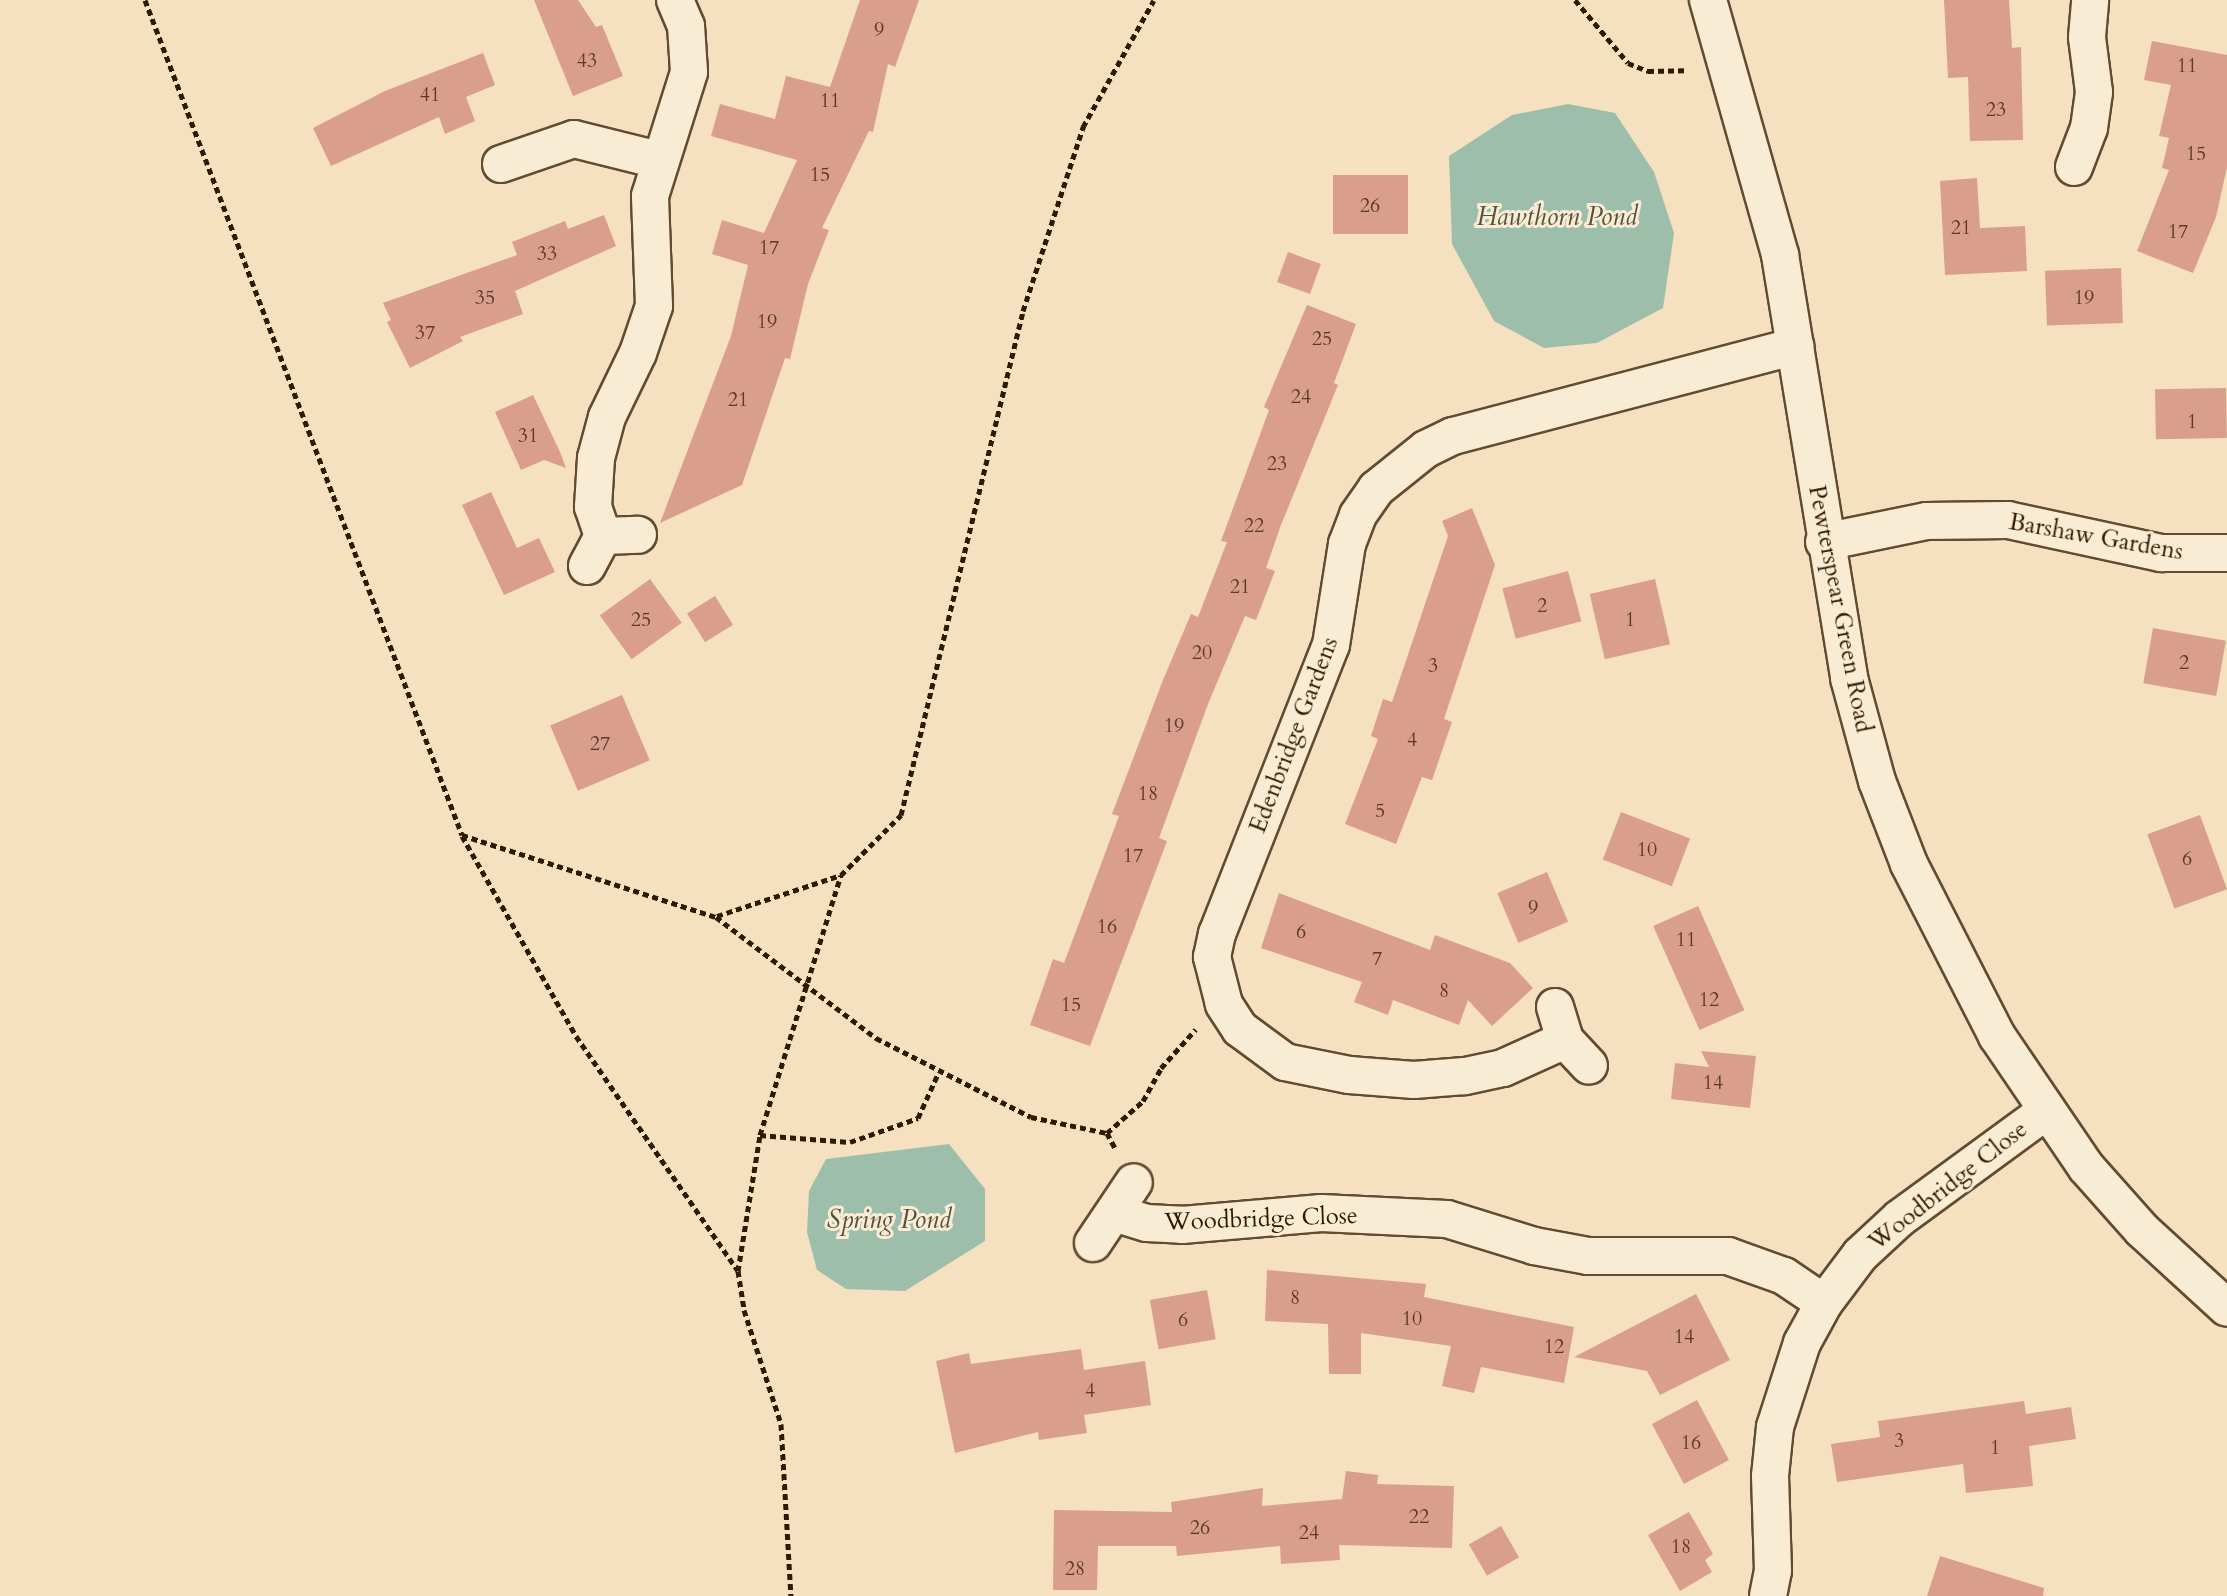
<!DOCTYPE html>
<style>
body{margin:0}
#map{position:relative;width:2227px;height:1596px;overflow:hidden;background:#f5e1bf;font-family:Cardo,serif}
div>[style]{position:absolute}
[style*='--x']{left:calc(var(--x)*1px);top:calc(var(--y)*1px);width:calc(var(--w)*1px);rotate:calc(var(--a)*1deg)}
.water>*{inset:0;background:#9dbeab}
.building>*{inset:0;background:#d99e8e;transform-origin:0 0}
.path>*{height:5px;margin-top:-2.5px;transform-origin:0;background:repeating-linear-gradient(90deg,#331800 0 6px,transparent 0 10px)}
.roads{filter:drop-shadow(2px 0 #644a30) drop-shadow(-2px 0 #644a30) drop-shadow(0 2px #644a30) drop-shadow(0 -2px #644a30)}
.minor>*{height:36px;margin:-18px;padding:0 18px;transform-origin:18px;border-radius:18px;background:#f8ecd5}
span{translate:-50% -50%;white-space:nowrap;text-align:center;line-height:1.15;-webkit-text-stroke:6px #f8ecd5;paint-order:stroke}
.number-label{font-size:20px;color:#5c3a24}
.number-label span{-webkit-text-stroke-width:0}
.street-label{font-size:24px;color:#331800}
.water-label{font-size:26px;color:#58523c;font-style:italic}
</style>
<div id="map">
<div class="water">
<i style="clip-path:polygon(1568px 104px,1615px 113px,1654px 172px,1674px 233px,1663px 308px,1597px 343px,1544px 348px,1494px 321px,1452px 244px,1449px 156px,1512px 115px)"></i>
<i style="clip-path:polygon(949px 1144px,985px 1189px,985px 1241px,905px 1291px,846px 1289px,817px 1270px,807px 1232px,809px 1191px,826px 1159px)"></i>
</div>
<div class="building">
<i style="clip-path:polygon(534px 0,578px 0,596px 27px,602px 25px,623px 76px,573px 96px)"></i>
<i style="clip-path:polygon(860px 0,919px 0,895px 67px,888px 64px,873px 132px,869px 131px,822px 228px,829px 230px,808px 284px,790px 359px,785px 358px,742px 485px,660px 523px,731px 336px,748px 265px,712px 254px,722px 220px,764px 233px,797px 160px,711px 136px,720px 104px,775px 119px,786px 76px,830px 87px)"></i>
<i style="clip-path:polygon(1944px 0,2009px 0,2012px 48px,2021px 47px,2023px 140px,1970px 141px,1968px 77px,1948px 78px)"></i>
<i style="clip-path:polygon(2152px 41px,2227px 55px,2227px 167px,2216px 217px,2193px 273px,2137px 251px,2169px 170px,2162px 168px,2169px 138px,2159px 136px,2171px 85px,2144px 80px)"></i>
<i style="clip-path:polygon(483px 53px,495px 85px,466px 97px,475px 121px,445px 134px,439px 117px,331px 166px,313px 128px,385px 91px)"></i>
<i style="left:1333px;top:175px;width:75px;height:59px"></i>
<i style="clip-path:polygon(1977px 178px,1980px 228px,2025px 226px,2027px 271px,1945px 275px,1940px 181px)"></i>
<i style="clip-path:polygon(604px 215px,616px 246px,515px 291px,523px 314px,460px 337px,463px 341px,410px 368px,387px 322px,391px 320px,383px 303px,517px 255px,512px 242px,565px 221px,568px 229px)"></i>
<i style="left:1288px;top:252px;width:35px;height:32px;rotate:20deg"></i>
<i style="left:2121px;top:268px;width:55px;height:76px;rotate:88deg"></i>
<i style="clip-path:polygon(1307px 305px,1356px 324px,1334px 383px,1338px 385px,1281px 525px,1266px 568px,1275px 571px,1256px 620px,1245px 616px,1208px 704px,1159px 838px,1167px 841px,1090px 1046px,1030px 1025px,1053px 959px,1064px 963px,1119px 816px,1112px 814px,1163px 680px,1191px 614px,1198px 617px,1227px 542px,1221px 541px,1269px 410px,1264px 407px)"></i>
<i style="left:2226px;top:388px;width:50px;height:71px;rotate:89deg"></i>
<i style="clip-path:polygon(533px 395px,560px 452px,566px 468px,544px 460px,521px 470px,495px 412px)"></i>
<i style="clip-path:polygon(491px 492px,517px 548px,539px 538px,555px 572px,504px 595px,462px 505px)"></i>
<i style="clip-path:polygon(1472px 508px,1495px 565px,1444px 719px,1452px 722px,1432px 780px,1422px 777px,1396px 844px,1345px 824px,1378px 739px,1371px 736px,1383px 699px,1392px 702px,1448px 536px,1442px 521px)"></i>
<i style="left:1568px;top:571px;width:52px;height:68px;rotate:75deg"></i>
<i style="left:650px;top:579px;width:54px;height:62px;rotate:54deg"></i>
<i style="left:1655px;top:579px;width:67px;height:67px;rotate:77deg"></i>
<i style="left:715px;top:596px;width:34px;height:33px;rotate:58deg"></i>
<i style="left:2153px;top:628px;width:74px;height:56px;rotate:10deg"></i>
<i style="left:622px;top:695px;width:71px;height:78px;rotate:67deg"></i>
<i style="left:1621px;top:812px;width:74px;height:51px;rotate:21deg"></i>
<i style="left:2200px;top:815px;width:79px;height:56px;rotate:70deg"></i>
<i style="left:1547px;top:872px;width:54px;height:54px;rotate:67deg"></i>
<i style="clip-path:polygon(1279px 893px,1430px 950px,1435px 935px,1510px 963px,1533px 988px,1492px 1026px,1468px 1000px,1459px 1025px,1393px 1000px,1388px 1015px,1354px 1002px,1362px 982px,1261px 948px)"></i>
<i style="left:1698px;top:906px;width:114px;height:49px;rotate:66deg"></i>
<i style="clip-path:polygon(1701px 1051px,1756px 1056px,1750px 1108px,1671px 1099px,1675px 1063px,1709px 1067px)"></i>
<i style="clip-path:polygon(1267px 1270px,1426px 1284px,1424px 1297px,1574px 1327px,1564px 1383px,1481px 1367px,1474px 1393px,1442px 1386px,1451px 1346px,1361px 1333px,1361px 1374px,1329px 1374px,1328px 1324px,1265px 1321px)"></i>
<i style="left:1207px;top:1290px;width:50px;height:58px;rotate:80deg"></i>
<i style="clip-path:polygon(1696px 1294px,1730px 1360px,1660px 1395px,1647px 1371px,1574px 1357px)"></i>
<i style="clip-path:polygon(1081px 1349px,1084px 1370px,1145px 1361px,1151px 1405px,1084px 1415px,1087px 1433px,1039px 1440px,1038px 1432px,955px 1453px,936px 1361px,969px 1353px,971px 1364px)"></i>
<i style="left:1697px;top:1400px;width:68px;height:51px;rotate:62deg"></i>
<i style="clip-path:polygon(2024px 1401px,2026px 1414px,2071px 1407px,2076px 1439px,2029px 1446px,2033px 1486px,1966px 1493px,1963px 1464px,1837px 1482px,1831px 1444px,1880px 1437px,1878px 1421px)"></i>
<i style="clip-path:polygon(1346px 1471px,1378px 1475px,1377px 1484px,1454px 1486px,1452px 1548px,1339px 1545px,1340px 1560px,1281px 1564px,1280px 1546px,1177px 1556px,1176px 1546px,1098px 1546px,1097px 1590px,1053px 1590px,1054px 1510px,1172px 1512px,1171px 1502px,1263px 1488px,1262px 1506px,1342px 1499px)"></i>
<i style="clip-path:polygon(1689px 1512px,1713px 1554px,1705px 1560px,1712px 1572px,1680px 1591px,1648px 1535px)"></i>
<i style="left:1501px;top:1526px;width:36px;height:37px;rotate:60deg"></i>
<i style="clip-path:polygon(1940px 1556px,2044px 1588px,2043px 1596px,1927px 1596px)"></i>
</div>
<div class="path">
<i style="--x:145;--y:0;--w:893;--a:69.21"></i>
<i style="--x:462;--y:835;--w:267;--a:17.9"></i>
<i style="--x:716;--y:917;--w:201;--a:37.1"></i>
<i style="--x:876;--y:1038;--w:174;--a:27"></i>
<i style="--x:1031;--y:1117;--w:78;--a:11.9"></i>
<i style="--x:1107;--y:1133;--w:48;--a:-41.6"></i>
<i style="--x:1143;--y:1101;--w:38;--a:-61"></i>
<i style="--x:1161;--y:1068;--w:52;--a:-48.1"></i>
<i style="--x:1575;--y:0;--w:82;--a:49.9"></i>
<i style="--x:1628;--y:63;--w:22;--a:22"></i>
<i style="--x:1648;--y:71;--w:39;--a:-1"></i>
<i style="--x:462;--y:836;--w:230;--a:60.3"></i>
<i style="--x:576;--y:1036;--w:285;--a:55.4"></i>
<i style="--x:738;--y:1271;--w:39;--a:81"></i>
<i style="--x:744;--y:1310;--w:120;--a:72"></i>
<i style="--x:781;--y:1424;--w:172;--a:86.7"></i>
<i style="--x:717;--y:916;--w:131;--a:-18.3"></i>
<i style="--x:1107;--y:1133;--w:19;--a:62"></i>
<i style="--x:760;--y:1135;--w:90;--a:4.4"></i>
<i style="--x:850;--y:1142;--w:72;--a:-19.4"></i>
<i style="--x:918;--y:1118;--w:48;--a:-65.6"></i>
<i style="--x:738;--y:1271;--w:138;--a:-80.8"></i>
<i style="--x:760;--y:1135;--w:272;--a:-72.7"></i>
<i style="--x:841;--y:875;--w:85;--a:-45"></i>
<i style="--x:901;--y:815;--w:519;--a:-76.39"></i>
<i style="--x:1023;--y:311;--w:194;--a:-71.9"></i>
<i style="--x:1083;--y:127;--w:145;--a:-60.8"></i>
</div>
<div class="roads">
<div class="minor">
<i style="--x:1708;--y:0;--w:265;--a:74.2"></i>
<i style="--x:1780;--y:255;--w:429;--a:80.7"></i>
<i style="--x:1849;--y:678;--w:107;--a:74.8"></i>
<i style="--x:1877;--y:781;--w:89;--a:68.9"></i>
<i style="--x:1909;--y:864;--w:193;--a:62.9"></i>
<i style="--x:1997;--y:1036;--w:158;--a:55.8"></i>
<i style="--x:2086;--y:1167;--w:84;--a:48.4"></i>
<i style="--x:2142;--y:1230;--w:115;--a:42.5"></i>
<i style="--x:501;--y:164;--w:77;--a:-18.9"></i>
<i style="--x:574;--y:139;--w:87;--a:14"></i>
<i style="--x:2074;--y:167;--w:42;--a:-69"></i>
<i style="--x:2089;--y:128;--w:36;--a:-82"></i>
<i style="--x:2094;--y:92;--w:55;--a:-97.3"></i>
<i style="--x:2087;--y:37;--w:37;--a:-85"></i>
<i style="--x:603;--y:536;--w:31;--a:-109"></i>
<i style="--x:593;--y:507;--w:49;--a:-86.5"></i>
<i style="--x:596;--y:458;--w:42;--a:-75"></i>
<i style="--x:607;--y:417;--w:71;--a:-64.2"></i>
<i style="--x:638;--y:353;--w:50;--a:-71.2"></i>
<i style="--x:654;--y:306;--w:110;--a:-92.1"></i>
<i style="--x:650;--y:196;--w:130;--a:-72.5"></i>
<i style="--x:689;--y:72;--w:46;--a:-93.7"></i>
<i style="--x:686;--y:26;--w:28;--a:-113"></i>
<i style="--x:1824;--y:542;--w:104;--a:-11.6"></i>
<i style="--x:1926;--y:521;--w:82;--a:-0.7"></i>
<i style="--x:2008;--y:520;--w:157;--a:12.2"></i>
<i style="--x:2161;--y:553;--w:66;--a:0"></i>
<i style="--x:587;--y:566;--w:34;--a:-62"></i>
<i style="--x:603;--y:536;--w:35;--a:-2"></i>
<i style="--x:1555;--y:1007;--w:34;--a:73"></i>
<i style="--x:1565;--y:1040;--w:35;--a:47"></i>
<i style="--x:1565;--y:1040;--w:68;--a:155.7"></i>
<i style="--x:1503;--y:1068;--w:40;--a:168"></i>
<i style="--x:1464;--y:1076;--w:50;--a:175.4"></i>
<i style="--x:1414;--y:1080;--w:65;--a:-175.6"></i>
<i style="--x:1349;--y:1075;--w:65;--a:-168.5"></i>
<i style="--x:1285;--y:1062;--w:56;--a:-143.7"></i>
<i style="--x:1240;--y:1029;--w:30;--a:-123"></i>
<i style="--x:1224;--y:1004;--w:49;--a:-104.3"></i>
<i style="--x:1212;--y:957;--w:24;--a:-78"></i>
<i style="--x:1217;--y:934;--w:311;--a:-68.5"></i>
<i style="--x:1331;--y:645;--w:102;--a:-81"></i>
<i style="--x:1347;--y:544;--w:31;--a:-69"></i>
<i style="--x:1358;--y:515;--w:32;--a:-55"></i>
<i style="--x:1376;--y:489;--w:64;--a:-38.7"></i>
<i style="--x:1426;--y:449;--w:30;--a:-26"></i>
<i style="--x:1453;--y:436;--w:354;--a:-14.7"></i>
<i style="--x:1114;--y:1213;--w:34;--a:17"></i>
<i style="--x:1147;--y:1223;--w:35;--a:3"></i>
<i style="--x:1182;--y:1225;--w:140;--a:-4.9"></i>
<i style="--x:1321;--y:1213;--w:126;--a:2.7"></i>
<i style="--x:1447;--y:1219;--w:91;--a:17.2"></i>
<i style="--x:1534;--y:1246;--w:55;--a:10.5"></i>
<i style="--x:1588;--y:1256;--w:140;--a:0"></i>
<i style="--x:1728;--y:1256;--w:59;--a:19.7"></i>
<i style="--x:1784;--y:1276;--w:48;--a:34"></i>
<i style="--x:1093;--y:1243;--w:73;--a:-56.1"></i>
<i style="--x:1768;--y:1596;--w:25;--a:-79"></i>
<i style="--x:1773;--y:1571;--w:95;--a:-91.8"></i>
<i style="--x:1770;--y:1476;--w:49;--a:-84.2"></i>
<i style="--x:1775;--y:1427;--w:88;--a:-72.2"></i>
<i style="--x:1802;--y:1343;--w:46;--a:-61.2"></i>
<i style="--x:1824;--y:1303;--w:60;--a:-53.1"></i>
<i style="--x:1860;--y:1255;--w:54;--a:-42.8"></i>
<i style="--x:1900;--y:1218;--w:181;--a:-36.2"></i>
</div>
</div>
<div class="number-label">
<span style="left:879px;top:29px">9</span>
<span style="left:587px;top:60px">43</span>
<span style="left:2187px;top:65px">11</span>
<span style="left:430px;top:94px">41</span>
<span style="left:830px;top:100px">11</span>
<span style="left:1996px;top:109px">23</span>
<span style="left:2196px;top:153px">15</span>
<span style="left:820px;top:174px">15</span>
<span style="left:1370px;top:205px">26</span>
<span style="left:1961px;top:227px">21</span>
<span style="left:2178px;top:231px">17</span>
<span style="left:769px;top:247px">17</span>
<span style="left:547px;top:253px">33</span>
<span style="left:485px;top:297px">35</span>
<span style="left:2084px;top:297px">19</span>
<span style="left:767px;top:321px">19</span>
<span style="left:425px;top:332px">37</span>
<span style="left:1322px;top:338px">25</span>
<span style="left:1301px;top:396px">24</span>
<span style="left:738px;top:399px">21</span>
<span style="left:2192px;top:421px">1</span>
<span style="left:528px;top:435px">31</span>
<span style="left:1277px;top:463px">23</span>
<span style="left:1254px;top:525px">22</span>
<span style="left:1240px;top:586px">21</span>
<span style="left:1542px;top:605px">2</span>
<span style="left:641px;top:619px">25</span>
<span style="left:1630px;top:619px">1</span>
<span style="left:1202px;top:652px">20</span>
<span style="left:2184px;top:662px">2</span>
<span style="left:1433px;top:665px">3</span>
<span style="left:1174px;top:725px">19</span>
<span style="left:1412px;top:739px">4</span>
<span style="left:600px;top:743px">27</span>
<span style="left:1148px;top:793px">18</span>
<span style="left:1380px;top:810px">5</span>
<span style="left:1647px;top:849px">10</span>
<span style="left:1133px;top:855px">17</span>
<span style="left:2187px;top:858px">6</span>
<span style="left:1533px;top:907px">9</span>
<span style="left:1107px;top:926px">16</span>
<span style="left:1301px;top:931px">6</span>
<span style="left:1686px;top:939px">11</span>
<span style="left:1377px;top:958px">7</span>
<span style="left:1444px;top:990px">8</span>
<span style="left:1709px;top:999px">12</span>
<span style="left:1071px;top:1004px">15</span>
<span style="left:1713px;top:1082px">14</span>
<span style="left:1295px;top:1297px">8</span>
<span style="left:1412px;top:1318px">10</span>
<span style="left:1183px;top:1319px">6</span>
<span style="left:1684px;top:1336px">14</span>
<span style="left:1554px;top:1346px">12</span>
<span style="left:1090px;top:1390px">4</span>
<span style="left:1899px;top:1440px">3</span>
<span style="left:1691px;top:1442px">16</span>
<span style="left:1995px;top:1447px">1</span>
<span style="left:1419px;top:1516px">22</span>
<span style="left:1200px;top:1527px">26</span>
<span style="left:1309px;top:1532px">24</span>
<span style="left:1681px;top:1546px">18</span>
<span style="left:1075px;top:1568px">28</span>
</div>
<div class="street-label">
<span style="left:2096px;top:537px;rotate:10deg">Barshaw Gardens</span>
<span style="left:1840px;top:609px;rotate:79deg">Pewterspear Green Road</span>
<span style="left:1294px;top:735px;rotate:-69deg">Edenbridge Gardens</span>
<span style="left:1948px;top:1186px;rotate:-38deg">Woodbridge Close</span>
<span style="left:1261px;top:1219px;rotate:-2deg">Woodbridge Close</span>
</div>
<div class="water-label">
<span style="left:1557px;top:217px">Hawthorn Pond</span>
<span style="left:889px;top:1220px">Spring Pond</span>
</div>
</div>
